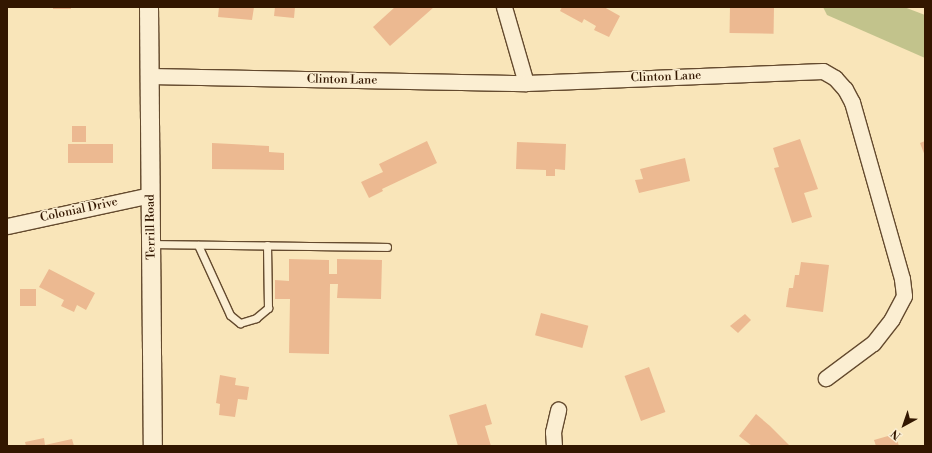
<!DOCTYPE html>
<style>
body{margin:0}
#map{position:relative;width:932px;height:453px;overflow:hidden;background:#f9e5b9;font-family:"Libre Bodoni",serif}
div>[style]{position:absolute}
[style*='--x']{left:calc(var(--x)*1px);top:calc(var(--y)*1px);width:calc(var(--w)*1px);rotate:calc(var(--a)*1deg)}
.green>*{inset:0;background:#c2c38c}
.building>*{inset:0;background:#ecb991;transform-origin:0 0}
.roads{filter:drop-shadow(1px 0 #644a2e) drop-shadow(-1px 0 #644a2e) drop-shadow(0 1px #644a2e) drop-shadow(0 -1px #644a2e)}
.service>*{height:7px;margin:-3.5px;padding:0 3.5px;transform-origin:3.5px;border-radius:3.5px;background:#fbeed2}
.minor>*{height:15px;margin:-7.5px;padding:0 7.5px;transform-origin:7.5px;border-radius:7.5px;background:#fbeed2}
.tertiary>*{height:18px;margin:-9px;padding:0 9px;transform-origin:9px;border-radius:9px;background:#fbeed2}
span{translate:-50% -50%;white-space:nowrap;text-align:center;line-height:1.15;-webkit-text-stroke:3px #fbeed2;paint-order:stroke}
.street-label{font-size:12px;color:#331700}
.frame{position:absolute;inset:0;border:8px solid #331700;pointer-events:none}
.north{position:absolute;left:884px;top:405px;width:40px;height:40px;-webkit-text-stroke:3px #fbeed2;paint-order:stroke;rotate:220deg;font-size:11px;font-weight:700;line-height:16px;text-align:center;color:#331700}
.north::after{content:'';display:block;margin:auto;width:14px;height:18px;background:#331700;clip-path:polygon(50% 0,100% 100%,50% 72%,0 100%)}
</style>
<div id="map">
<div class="green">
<i style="clip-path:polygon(823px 7px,904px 7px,925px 15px,925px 58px,827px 15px)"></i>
</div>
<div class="building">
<i style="left:53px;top:7px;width:18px;height:2px"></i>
<i style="clip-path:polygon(219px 7px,254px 7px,252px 20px,218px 17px)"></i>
<i style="clip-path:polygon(275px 7px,295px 7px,294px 18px,274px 16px)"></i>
<i style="clip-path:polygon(395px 7px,434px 7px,390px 46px,373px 27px)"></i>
<i style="clip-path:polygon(562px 7px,604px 7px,620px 16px,609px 37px,594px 30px,596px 26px,584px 19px,582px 23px,560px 11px)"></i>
<i style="left:730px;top:7px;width:44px;height:26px;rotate:1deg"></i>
<i style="left:72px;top:126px;width:14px;height:16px"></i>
<i style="clip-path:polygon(800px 139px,818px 189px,804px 193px,812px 217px,792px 223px,774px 168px,779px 167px,773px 148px)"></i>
<i style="clip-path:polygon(427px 141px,437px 163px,382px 189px,383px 191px,369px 198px,361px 182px,383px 172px,379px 164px)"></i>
<i style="clip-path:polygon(925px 141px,925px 156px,920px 143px)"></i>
<i style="clip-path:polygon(517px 142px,566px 144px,565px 170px,555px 169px,555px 176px,546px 176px,546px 170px,516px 169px)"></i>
<i style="clip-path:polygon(212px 143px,269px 146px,269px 152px,284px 153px,284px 170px,212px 169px)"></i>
<i style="left:113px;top:144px;width:19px;height:45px;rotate:90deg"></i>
<i style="clip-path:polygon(685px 158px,690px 181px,639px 193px,635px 180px,643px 179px,640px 169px)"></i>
<i style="clip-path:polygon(289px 259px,329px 260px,329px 274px,337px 274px,337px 259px,382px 260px,381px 299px,337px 298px,338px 284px,330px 284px,329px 354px,289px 353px,290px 299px,275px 299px,275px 280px,289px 281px)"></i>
<i style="clip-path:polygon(801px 262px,829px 265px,823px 312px,786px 307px,789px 288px,793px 288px,795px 275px,799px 275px)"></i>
<i style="clip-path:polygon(49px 269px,95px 293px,86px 310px,77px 305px,74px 312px,61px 306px,64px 300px,39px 287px)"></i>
<i style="left:20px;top:289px;width:16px;height:17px"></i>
<i style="left:541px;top:313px;width:49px;height:23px;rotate:15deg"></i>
<i style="clip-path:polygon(745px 314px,751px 320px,738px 333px,730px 326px)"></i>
<i style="left:649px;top:367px;width:48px;height:26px;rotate:70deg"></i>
<i style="clip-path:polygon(220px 375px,236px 378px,235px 385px,249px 387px,247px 400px,238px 399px,235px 417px,219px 415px,220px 404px,216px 403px)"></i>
<i style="clip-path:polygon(486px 404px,492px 424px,485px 426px,491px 446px,458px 446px,449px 415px)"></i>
<i style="clip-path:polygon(756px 414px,770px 426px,790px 446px,752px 446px,739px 436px)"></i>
<i style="clip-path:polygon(895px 434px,899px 446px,876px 446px,874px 440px)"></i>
<i style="clip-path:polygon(44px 438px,45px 445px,72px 439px,74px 446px,26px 446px,25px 442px)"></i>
</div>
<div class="roads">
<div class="service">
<i style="--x:151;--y:244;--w:236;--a:0.7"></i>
<i style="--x:198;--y:245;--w:77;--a:65.4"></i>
<i style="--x:230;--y:315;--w:13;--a:39"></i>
<i style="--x:240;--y:323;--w:17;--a:-17"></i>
<i style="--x:256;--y:318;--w:16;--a:-40"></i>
<i style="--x:268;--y:308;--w:63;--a:-90.9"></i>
</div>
<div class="minor">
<i style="--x:504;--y:7;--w:79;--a:73.9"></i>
<i style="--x:149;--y:76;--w:377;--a:1.1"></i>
<i style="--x:526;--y:83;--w:297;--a:-2.3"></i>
<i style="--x:823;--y:71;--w:14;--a:30"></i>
<i style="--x:835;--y:78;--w:15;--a:48"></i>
<i style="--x:845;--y:89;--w:15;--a:62"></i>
<i style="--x:852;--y:102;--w:184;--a:74.2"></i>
<i style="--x:902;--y:279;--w:17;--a:83"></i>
<i style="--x:904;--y:296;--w:26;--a:118"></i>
<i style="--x:892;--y:319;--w:31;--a:128"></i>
<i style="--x:873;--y:343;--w:59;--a:143.3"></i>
<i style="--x:7;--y:226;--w:146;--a:-12.2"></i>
<i style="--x:554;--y:446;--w:14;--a:-94"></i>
<i style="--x:553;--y:432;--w:23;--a:-77"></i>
</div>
<div class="tertiary">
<i style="--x:149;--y:7;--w:439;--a:89.5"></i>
</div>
</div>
<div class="street-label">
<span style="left:666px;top:77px;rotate:-2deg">Clinton Lane</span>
<span style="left:342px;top:80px;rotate:1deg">Clinton Lane</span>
<span style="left:79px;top:210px;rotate:-12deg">Colonial Drive</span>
<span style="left:151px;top:227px;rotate:-91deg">Terrill Road</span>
</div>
<div class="frame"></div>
<div class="north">N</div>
</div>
